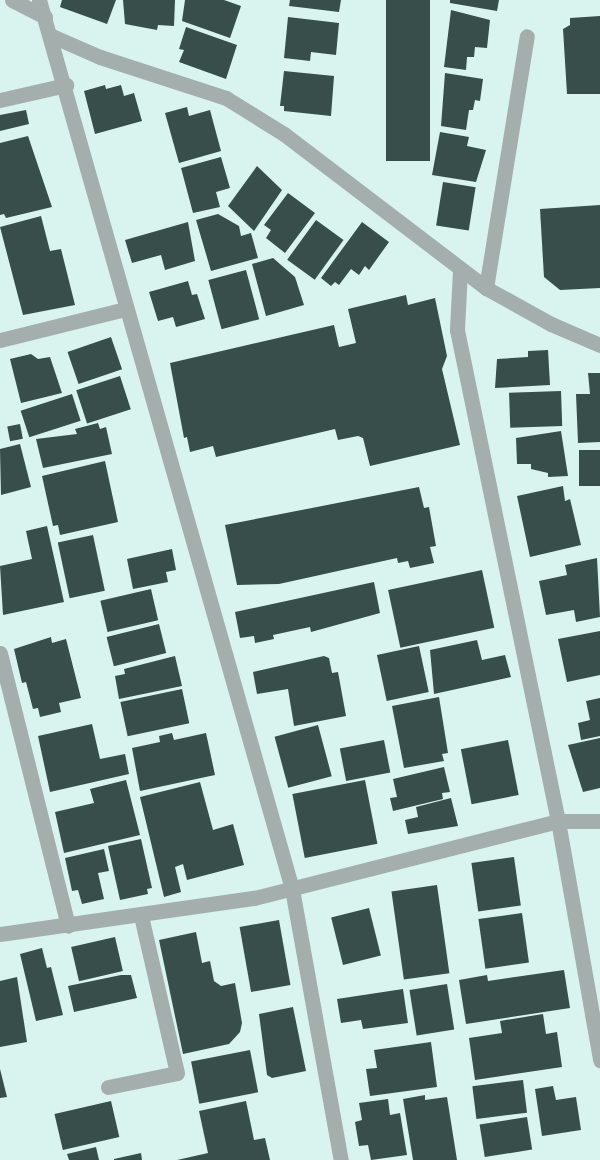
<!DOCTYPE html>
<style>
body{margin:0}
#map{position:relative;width:600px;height:1160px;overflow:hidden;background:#d9f4ee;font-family:Cabin,sans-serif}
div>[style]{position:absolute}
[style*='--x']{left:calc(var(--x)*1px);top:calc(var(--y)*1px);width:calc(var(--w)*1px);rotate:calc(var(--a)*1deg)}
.building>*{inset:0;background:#374e4a;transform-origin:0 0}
.service>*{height:15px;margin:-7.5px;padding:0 7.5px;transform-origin:7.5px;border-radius:7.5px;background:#a4afad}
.minor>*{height:15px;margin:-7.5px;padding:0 7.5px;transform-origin:7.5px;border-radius:7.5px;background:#a4afad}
span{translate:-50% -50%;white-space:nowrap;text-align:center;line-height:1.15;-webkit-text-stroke:6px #fff;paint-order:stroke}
</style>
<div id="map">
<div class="building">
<i style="clip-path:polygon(62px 0,116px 0,107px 24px,60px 7px)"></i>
<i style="clip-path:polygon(123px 0,175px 0,174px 26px,158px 25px,157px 30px,125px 24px)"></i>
<i style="clip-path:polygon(185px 0,224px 0,241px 6px,230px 38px,182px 21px)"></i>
<i style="clip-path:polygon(290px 0,341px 0,339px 12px,289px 6px)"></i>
<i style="left:386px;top:0;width:44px;height:161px"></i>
<i style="clip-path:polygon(450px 0,499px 0,497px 11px,450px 3px)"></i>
<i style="clip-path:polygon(451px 10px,490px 20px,487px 48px,475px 47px,474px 57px,467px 57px,466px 70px,444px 67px)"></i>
<i style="clip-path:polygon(600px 16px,600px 94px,567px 94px,563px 29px,570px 25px,570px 18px)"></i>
<i style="clip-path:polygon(288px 17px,339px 23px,336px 55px,311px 52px,310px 61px,284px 58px)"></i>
<i style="clip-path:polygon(186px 27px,237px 45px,226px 79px,179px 62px,184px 50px,179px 49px)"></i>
<i style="clip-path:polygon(284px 71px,334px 76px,331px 116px,284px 111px,284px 106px,280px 106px)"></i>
<i style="clip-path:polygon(445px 73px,483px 79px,480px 101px,475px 100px,473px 110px,469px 110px,466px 130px,441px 126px)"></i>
<i style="clip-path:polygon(105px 85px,106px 89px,121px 85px,124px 96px,134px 93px,142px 121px,95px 134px,84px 91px)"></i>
<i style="clip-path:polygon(187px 107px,189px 116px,210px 110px,221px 151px,179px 163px,165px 113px)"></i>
<i style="clip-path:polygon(26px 110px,29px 124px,0 131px,0 115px)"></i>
<i style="clip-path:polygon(440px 132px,469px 137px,467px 146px,486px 150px,476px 182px,432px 175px)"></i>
<i style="clip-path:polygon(28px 136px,52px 207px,6px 218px,4px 214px,0 215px,0 143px)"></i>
<i style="clip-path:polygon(221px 157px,230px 188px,216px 192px,220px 207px,193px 213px,181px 168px)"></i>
<i style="clip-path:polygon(257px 166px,282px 190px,254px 231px,228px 206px)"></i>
<i style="left:443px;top:182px;width:33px;height:44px;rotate:9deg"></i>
<i style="clip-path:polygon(288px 193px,315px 213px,285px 253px,266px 238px,271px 230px,264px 225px)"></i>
<i style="clip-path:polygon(600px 205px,600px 288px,560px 290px,544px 277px,540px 209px)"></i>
<i style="clip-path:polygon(218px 214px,239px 226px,241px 236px,251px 233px,258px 258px,211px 271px,196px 220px)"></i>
<i style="clip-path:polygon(41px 216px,50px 251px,61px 249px,75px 305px,23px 315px,0 227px)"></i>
<i style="left:316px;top:220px;width:34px;height:49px;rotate:36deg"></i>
<i style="clip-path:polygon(188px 222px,195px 261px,165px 270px,161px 255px,132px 263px,125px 240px)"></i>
<i style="clip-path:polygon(362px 222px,389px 242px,369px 270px,365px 266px,359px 275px,351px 269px,339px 285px,335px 282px,331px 286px,321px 278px)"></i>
<i style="clip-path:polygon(273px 258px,295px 277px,304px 305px,266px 316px,252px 264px)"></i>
<i style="left:246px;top:270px;width:51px;height:39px;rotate:75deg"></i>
<i style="clip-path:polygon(188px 281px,192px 295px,197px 294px,205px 319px,176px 327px,173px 317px,158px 321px,149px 292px)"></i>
<i style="clip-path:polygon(406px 295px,408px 305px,435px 298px,447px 356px,442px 369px,460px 445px,370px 466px,363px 438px,358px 436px,338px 440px,335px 429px,216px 457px,213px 446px,190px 452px,187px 437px,184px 438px,170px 363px,334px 325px,339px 347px,356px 343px,348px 309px)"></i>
<i style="left:111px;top:337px;width:34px;height:46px;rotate:71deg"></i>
<i style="clip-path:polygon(548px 350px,550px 385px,495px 388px,497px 359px,528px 357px,528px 351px)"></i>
<i style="clip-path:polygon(31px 354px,38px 359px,50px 357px,62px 393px,21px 403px,10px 359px)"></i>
<i style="clip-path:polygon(588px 373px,600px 373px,600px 442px,578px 443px,576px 394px,590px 394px)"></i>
<i style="left:120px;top:376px;width:35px;height:46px;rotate:72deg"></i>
<i style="left:561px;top:391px;width:35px;height:52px;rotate:88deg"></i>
<i style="left:72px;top:394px;width:28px;height:54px;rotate:72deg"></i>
<i style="clip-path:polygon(98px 423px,100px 429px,106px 427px,112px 454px,43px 468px,36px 439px,77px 434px,75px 429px)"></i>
<i style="left:20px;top:424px;width:15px;height:13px;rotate:79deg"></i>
<i style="clip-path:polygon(561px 431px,568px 476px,548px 477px,548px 473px,531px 469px,531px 464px,517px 464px,516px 438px)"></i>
<i style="clip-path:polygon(20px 444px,31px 487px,1px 495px,0 449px)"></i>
<i style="left:600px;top:450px;width:36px;height:21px;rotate:90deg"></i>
<i style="clip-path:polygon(105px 461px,118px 522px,60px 535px,58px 525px,53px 526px,42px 476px)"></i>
<i style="clip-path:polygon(563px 486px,565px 501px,570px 499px,581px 545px,530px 557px,517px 496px)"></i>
<i style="clip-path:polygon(419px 487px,424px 508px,429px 507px,436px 546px,430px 547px,434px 563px,410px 568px,408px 561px,398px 563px,397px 558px,279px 584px,237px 585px,225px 525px)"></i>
<i style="clip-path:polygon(47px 526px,64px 602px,3px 615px,0 566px,32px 559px,26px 531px)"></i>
<i style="left:93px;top:535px;width:57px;height:36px;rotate:78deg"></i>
<i style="clip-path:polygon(172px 549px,176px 570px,166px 572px,168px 582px,133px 589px,127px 559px)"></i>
<i style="clip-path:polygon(597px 558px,600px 617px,576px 622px,574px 610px,546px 615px,539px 581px,567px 575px,565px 565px)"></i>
<i style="left:482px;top:570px;width:59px;height:96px;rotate:78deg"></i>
<i style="clip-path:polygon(374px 582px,380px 613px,311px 632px,310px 627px,273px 635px,274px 639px,255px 643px,254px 636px,240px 638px,235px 612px)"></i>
<i style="left:151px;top:589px;width:32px;height:52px;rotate:77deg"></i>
<i style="left:159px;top:624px;width:30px;height:54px;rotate:76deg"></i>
<i style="clip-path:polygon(600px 631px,600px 675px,567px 682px,558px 639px)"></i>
<i style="clip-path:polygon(51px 637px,52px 643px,66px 639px,81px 698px,59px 703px,61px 712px,40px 717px,38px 708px,33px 709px,26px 682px,22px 683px,14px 649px)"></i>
<i style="clip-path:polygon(477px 640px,482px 660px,505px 655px,511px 677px,434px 694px,430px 650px)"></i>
<i style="left:419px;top:646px;width:47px;height:43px;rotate:78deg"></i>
<i style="clip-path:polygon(175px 656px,182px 686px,119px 699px,115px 676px,125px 674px,124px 669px)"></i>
<i style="clip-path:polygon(324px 656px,329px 658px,332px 673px,338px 672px,346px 716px,294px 726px,288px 689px,257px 694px,253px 672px)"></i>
<i style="left:182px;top:689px;width:35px;height:63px;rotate:78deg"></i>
<i style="clip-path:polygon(439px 697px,448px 753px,442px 754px,444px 761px,404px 768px,392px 706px)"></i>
<i style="clip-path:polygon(600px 698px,600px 736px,581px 740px,578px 723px,590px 720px,586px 701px)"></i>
<i style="clip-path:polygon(92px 724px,100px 759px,125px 754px,129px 774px,50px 792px,38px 736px)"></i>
<i style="left:318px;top:725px;width:53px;height:45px;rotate:75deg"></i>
<i style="clip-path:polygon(172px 733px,174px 740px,206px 733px,215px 775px,140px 791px,132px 748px,160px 742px,159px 736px)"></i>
<i style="clip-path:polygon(600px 738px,600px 788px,583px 792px,568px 745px)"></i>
<i style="left:384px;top:740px;width:33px;height:45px;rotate:79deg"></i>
<i style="left:508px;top:740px;width:56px;height:48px;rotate:79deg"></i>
<i style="clip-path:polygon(444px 767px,450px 792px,442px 793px,443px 799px,393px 811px,390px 798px,397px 797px,393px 779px)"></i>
<i style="clip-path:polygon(126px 780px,140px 835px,64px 853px,55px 812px,94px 803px,90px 789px)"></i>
<i style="left:365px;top:780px;width:65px;height:74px;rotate:79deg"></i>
<i style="clip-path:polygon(200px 782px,213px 830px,233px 824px,244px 865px,187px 880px,183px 864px,175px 867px,181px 892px,164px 897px,140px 797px)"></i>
<i style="clip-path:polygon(451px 798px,458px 826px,408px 834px,405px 820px,418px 817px,416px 807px)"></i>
<i style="clip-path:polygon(141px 839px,152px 888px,147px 889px,148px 894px,120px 900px,108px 846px)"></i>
<i style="clip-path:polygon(104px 849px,109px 871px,98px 873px,104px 899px,82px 904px,78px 890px,72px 891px,65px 858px)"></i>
<i style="left:514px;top:857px;width:49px;height:43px;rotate:82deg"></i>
<i style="left:437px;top:885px;width:89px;height:46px;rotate:82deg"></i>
<i style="left:369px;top:908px;width:49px;height:39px;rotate:76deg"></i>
<i style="left:522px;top:913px;width:50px;height:44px;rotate:82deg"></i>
<i style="left:279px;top:920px;width:66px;height:40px;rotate:80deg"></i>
<i style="clip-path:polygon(196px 932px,202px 963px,210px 961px,214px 981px,221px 986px,235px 983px,242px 1023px,240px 1032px,229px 1044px,183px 1054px,159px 940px)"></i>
<i style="left:115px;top:937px;width:35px;height:45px;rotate:77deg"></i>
<i style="clip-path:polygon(42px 948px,47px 968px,51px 967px,63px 1015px,36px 1021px,20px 954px)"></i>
<i style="clip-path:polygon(564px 970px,570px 1008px,466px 1024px,459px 980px,487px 975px,488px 981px)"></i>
<i style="clip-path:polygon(121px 975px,131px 975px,137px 998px,74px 1012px,68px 986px)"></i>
<i style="clip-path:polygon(17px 977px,27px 1042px,0 1047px,0 981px)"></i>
<i style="left:447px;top:984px;width:46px;height:38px;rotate:81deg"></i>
<i style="clip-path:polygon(403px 989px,408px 1023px,363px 1029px,361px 1020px,341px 1023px,337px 999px)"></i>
<i style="clip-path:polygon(293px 1007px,306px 1071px,272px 1078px,267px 1075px,259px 1014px)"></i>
<i style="clip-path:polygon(543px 1014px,546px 1034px,557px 1032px,562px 1067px,475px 1080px,469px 1038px,502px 1033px,500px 1021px)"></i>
<i style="clip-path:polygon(431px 1042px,437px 1087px,370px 1096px,366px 1069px,377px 1068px,374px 1050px)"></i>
<i style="left:250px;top:1050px;width:43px;height:60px;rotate:79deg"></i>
<i style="clip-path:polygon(0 1069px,7px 1097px,0 1098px)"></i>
<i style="left:523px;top:1080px;width:33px;height:51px;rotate:83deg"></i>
<i style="clip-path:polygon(553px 1086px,556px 1100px,576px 1097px,581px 1130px,542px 1136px,535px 1089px)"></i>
<i style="clip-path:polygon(425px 1095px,425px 1100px,447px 1097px,457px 1160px,413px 1160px,403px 1099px)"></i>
<i style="clip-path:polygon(388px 1099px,390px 1115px,400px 1113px,407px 1155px,371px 1160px,368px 1145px,359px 1146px,355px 1122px,362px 1120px,359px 1103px)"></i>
<i style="left:111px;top:1101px;width:37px;height:58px;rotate:77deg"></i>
<i style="clip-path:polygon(246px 1101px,254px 1140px,265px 1138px,270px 1160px,177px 1160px,208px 1153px,199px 1111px)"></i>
<i style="left:527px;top:1117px;width:33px;height:48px;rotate:81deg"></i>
<i style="clip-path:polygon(96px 1147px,99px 1160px,69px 1160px,67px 1154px)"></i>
<i style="clip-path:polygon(141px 1153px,142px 1160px,114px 1160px,114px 1159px)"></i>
</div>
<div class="service">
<i style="--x:0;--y:100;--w:68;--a:-12.8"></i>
<i style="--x:108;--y:1087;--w:70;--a:-11.5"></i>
<i style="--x:177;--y:1073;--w:161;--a:-102.9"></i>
</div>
<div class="minor">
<i style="--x:12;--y:0;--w:37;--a:27"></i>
<i style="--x:39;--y:0;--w:924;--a:74.11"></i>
<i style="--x:292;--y:889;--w:275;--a:79.8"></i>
<i style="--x:52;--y:36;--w:52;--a:23.6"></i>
<i style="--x:100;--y:57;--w:133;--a:18"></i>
<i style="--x:226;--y:98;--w:68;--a:31.8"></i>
<i style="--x:284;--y:134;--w:254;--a:37.3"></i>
<i style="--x:486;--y:288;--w:74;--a:29"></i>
<i style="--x:551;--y:324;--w:53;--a:23.2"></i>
<i style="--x:460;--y:270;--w:60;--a:92.9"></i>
<i style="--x:457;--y:330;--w:501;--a:78.38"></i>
<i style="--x:558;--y:821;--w:243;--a:80"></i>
<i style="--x:486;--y:288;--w:255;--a:-80.8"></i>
<i style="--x:0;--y:340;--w:129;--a:-13.9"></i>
<i style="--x:0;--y:653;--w:281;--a:76"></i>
<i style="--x:0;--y:934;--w:257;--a:-8.1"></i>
<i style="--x:254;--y:898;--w:314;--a:-14.2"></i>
<i style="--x:558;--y:821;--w:42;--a:0"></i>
</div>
</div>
